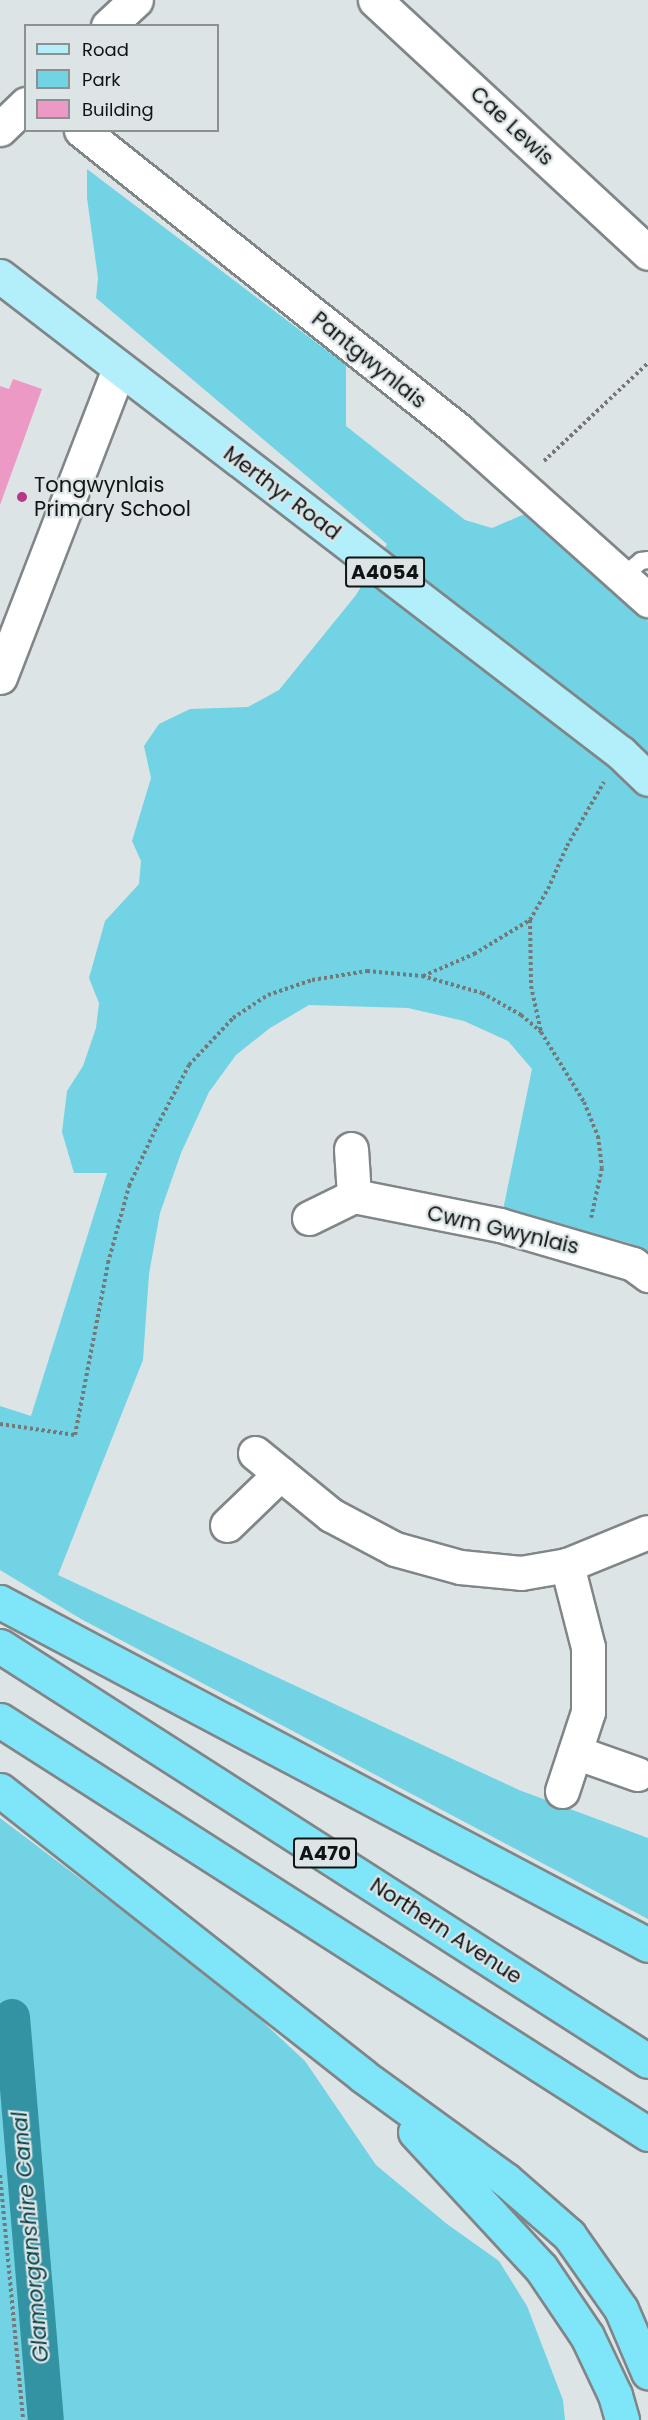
<!DOCTYPE html>
<style>
body{margin:0}
#map{position:relative;width:648px;height:2420px;overflow:hidden;background:#dde4e5;font-family:Poppins,sans-serif}
div>[style]{position:absolute}
[style*='--x']{left:calc(var(--x)*1px);top:calc(var(--y)*1px);width:calc(var(--w)*1px);rotate:calc(var(--a)*1deg)}
.green>*{inset:0;background:#72d3e4}
.canal>*{height:36px;margin:-18px;padding:0 18px;transform-origin:18px;border-radius:18px;background:#3393a3}
.building>*{inset:0;background:#ec99c5}
.path>*{height:4px;margin-top:-2px;transform-origin:0;background:repeating-linear-gradient(90deg,#737879 0 3px,transparent 0 6px)}
.roads{filter:drop-shadow(2px 0 #808688) drop-shadow(-2px 0 #808688) drop-shadow(0 2px #808688) drop-shadow(0 -2px #808688)}
.lane>*{height:16px;margin:-8px;padding:0 8px;transform-origin:8px;border-radius:8px;background:#fff}
.street>*{height:33px;margin:-16.5px;padding:0 16.5px;transform-origin:16.5px;border-radius:16.5px;background:#fff}
.primary>*{height:33px;margin:-16.5px;padding:0 16.5px;transform-origin:16.5px;border-radius:16.5px;background:#b2effb}
.highway>*{height:33px;margin:-16.5px;padding:0 16.5px;transform-origin:16.5px;border-radius:16.5px;background:#7fe5f8}
.dots>*{width:16px;height:16px;translate:-50% -50%;box-sizing:border-box;border:3px solid #dde4e5;border-radius:50%}
span{translate:-50% -50%;white-space:nowrap;text-align:center;line-height:1.15;-webkit-text-stroke:4.5px #dde4e5;paint-order:stroke}
.shield-label span{padding:2px 4px;background:#dde4e5;border:2px solid;border-radius:4px;-webkit-text-stroke-width:0}
.shield-label{font-size:20px;color:#111414;font-weight:700}
.street-label{font-size:21px;color:#111414}
.poi-label{font-size:21px;color:#111414}
.left{translate:0 -50%;text-align:left}
.water-label{font-size:22px;color:#0a444c;font-style:italic}
.legend{position:absolute;left:24px;top:24px;width:195px;height:108px;box-sizing:border-box;background:#dde4e5;border:2px solid #8b9191;margin:0;padding:8px 10px;list-style:none;font-size:18px;color:#111414}
.legend li{display:flex;align-items:center;gap:12px;height:30px}
.legend b{width:30px;border:2px solid #8b9191}
</style>
<div id="map">
<div class="green">
<i style="clip-path:polygon(87px 169px,346px 365px,346px 426px,465px 520px,492px 528px,527px 513px,648px 621px,648px 1255px,629px 1243px,503px 1210px,532px 1069px,508px 1041px,464px 1021px,408px 1008px,309px 1005px,270px 1028px,236px 1055px,209px 1092px,181px 1153px,160px 1213px,149px 1274px,143px 1360px,58px 1575px,519px 1790px,648px 1838px,648px 1919px,81px 1619px,0 1570px,0 1406px,31px 1416px,107px 1173px,74px 1173px,62px 1132px,67px 1091px,83px 1066px,96px 1028px,99px 1003px,89px 978px,105px 921px,139px 884px,141px 861px,132px 841px,151px 778px,144px 746px,159px 724px,190px 709px,248px 707px,279px 690px,356px 595px,387px 544px,96px 298px,98px 278px,87px 198px)"></i>
<i style="clip-path:polygon(0 1818px,233px 1994px,305px 2061px,376px 2165px,447px 2224px,499px 2261px,527px 2306px,563px 2400px,565px 2420px,0 2420px)"></i>
</div>
<div class="canal">
<i style="--x:12;--y:2017;--w:404;--a:85.2"></i>
</div>
<div class="building">
<i style="clip-path:polygon(13px 379px,42px 389px,0 505px,0 386px,9px 389px)"></i>
</div>
<div class="path">
<i style="--x:544;--y:461;--w:143;--a:-43.3"></i>
<i style="--x:530;--y:920;--w:66;--a:89.1"></i>
<i style="--x:531;--y:986;--w:47;--a:77.7"></i>
<i style="--x:541;--y:1032;--w:82;--a:58.4"></i>
<i style="--x:584;--y:1102;--w:37;--a:68"></i>
<i style="--x:598;--y:1136;--w:32;--a:83"></i>
<i style="--x:602;--y:1168;--w:51;--a:102.4"></i>
<i style="--x:423;--y:976;--w:56;--a:-23.3"></i>
<i style="--x:474;--y:954;--w:66;--a:-31.3"></i>
<i style="--x:530;--y:920;--w:36;--a:-60"></i>
<i style="--x:548;--y:889;--w:47;--a:-66.2"></i>
<i style="--x:567;--y:846;--w:74;--a:-60"></i>
<i style="--x:0;--y:1424;--w:76;--a:8.3"></i>
<i style="--x:75;--y:1435;--w:175;--a:-79.1"></i>
<i style="--x:108;--y:1263;--w:80;--a:-74.7"></i>
<i style="--x:129;--y:1186;--w:66;--a:-65"></i>
<i style="--x:157;--y:1126;--w:69;--a:-62.3"></i>
<i style="--x:189;--y:1065;--w:64;--a:-46.9"></i>
<i style="--x:233;--y:1018;--w:42;--a:-33.3"></i>
<i style="--x:268;--y:995;--w:46;--a:-18.8"></i>
<i style="--x:312;--y:980;--w:56;--a:-9.3"></i>
<i style="--x:367;--y:971;--w:55;--a:5.2"></i>
<i style="--x:422;--y:976;--w:62;--a:15.8"></i>
<i style="--x:482;--y:993;--w:45;--a:29.4"></i>
<i style="--x:521;--y:1015;--w:26;--a:40"></i>
<i style="--x:0;--y:2175;--w:246;--a:84.6"></i>
</div>
<div class="roads">
<div class="lane">
<i style="--x:622;--y:577;--w:25;--a:-40"></i>
<i style="--x:641;--y:561;--w:7;--a:-8"></i>
</div>
<div class="street">
<i style="--x:375;--y:0;--w:372;--a:42.8"></i>
<i style="--x:108;--y:26;--w:38;--a:-43"></i>
<i style="--x:0;--y:129;--w:36;--a:-44"></i>
<i style="--x:81;--y:130;--w:483;--a:38.5"></i>
<i style="--x:459;--y:431;--w:254;--a:41.8"></i>
<i style="--x:0;--y:677;--w:330;--a:-68.9"></i>
<i style="--x:351;--y:1149;--w:47;--a:86.3"></i>
<i style="--x:309;--y:1218;--w:50;--a:-26.1"></i>
<i style="--x:354;--y:1196;--w:149;--a:11.2"></i>
<i style="--x:500;--y:1225;--w:139;--a:16.3"></i>
<i style="--x:633;--y:1264;--w:19;--a:36"></i>
<i style="--x:255;--y:1453;--w:98;--a:39.2"></i>
<i style="--x:331;--y:1515;--w:72;--a:28"></i>
<i style="--x:395;--y:1549;--w:67;--a:15.5"></i>
<i style="--x:460;--y:1567;--w:61;--a:5.6"></i>
<i style="--x:521;--y:1573;--w:47;--a:-9.9"></i>
<i style="--x:567;--y:1565;--w:87;--a:-22.2"></i>
<i style="--x:227;--y:1525;--w:74;--a:-43.9"></i>
<i style="--x:575;--y:1752;--w:66;--a:19.5"></i>
<i style="--x:562;--y:1791;--w:83;--a:-71.8"></i>
<i style="--x:588;--y:1712;--w:65;--a:-90"></i>
<i style="--x:588;--y:1647;--w:85;--a:-104.4"></i>
</div>
<div class="primary">
<i style="--x:0;--y:276;--w:783;--a:37.53"></i>
<i style="--x:621;--y:753;--w:37;--a:44"></i>
</div>
<div class="highway">
<i style="--x:0;--y:1602;--w:733;--a:27.89"></i>
<i style="--x:0;--y:1646;--w:769;--a:32.64"></i>
<i style="--x:0;--y:1720;--w:769;--a:32.57"></i>
<i style="--x:0;--y:1790;--w:462;--a:38.2"></i>
<i style="--x:363;--y:2076;--w:177;--a:36"></i>
<i style="--x:506;--y:2180;--w:84;--a:41.1"></i>
<i style="--x:569;--y:2235;--w:90;--a:54.9"></i>
<i style="--x:621;--y:2309;--w:69;--a:66.8"></i>
<i style="--x:415;--y:2132;--w:185;--a:47.2"></i>
<i style="--x:541;--y:2268;--w:82;--a:55.9"></i>
<i style="--x:587;--y:2336;--w:65;--a:64.6"></i>
<i style="--x:615;--y:2395;--w:26;--a:74"></i>
</div>
</div>
<div class="dots">
<i style="left:22px;top:497px;background:#b73886"></i>
</div>
<div class="shield-label">
<span style="left:385px;top:572px">A4054</span>
<span style="left:325px;top:1853px">A470</span>
</div>
<div class="street-label">
<span style="left:512px;top:126px;rotate:43deg">Cae Lewis</span>
<span style="left:369px;top:360px;rotate:39deg">Pantgwynlais</span>
<span style="left:282px;top:493px;rotate:37deg">Merthyr Road</span>
<span style="left:503px;top:1230px;rotate:13deg">Cwm Gwynlais</span>
<span style="left:446px;top:1931px;rotate:33deg">Northern Avenue</span>
</div>
<div class="poi-label">
<span class="left" style="left:34px;top:497px">Tongwynlais<br>Primary School</span>
</div>
<div class="water-label">
<span style="left:30px;top:2237px;rotate:-95deg">Glamorganshire Canal</span>
</div>
<ul class="legend">
<li><b style="height:8px;background:#b2effb"></b>Road</li>
<li><b style="height:16px;background:#72d3e4"></b>Park</li>
<li><b style="height:16px;background:#ec99c5"></b>Building</li>
</ul>
</div>
